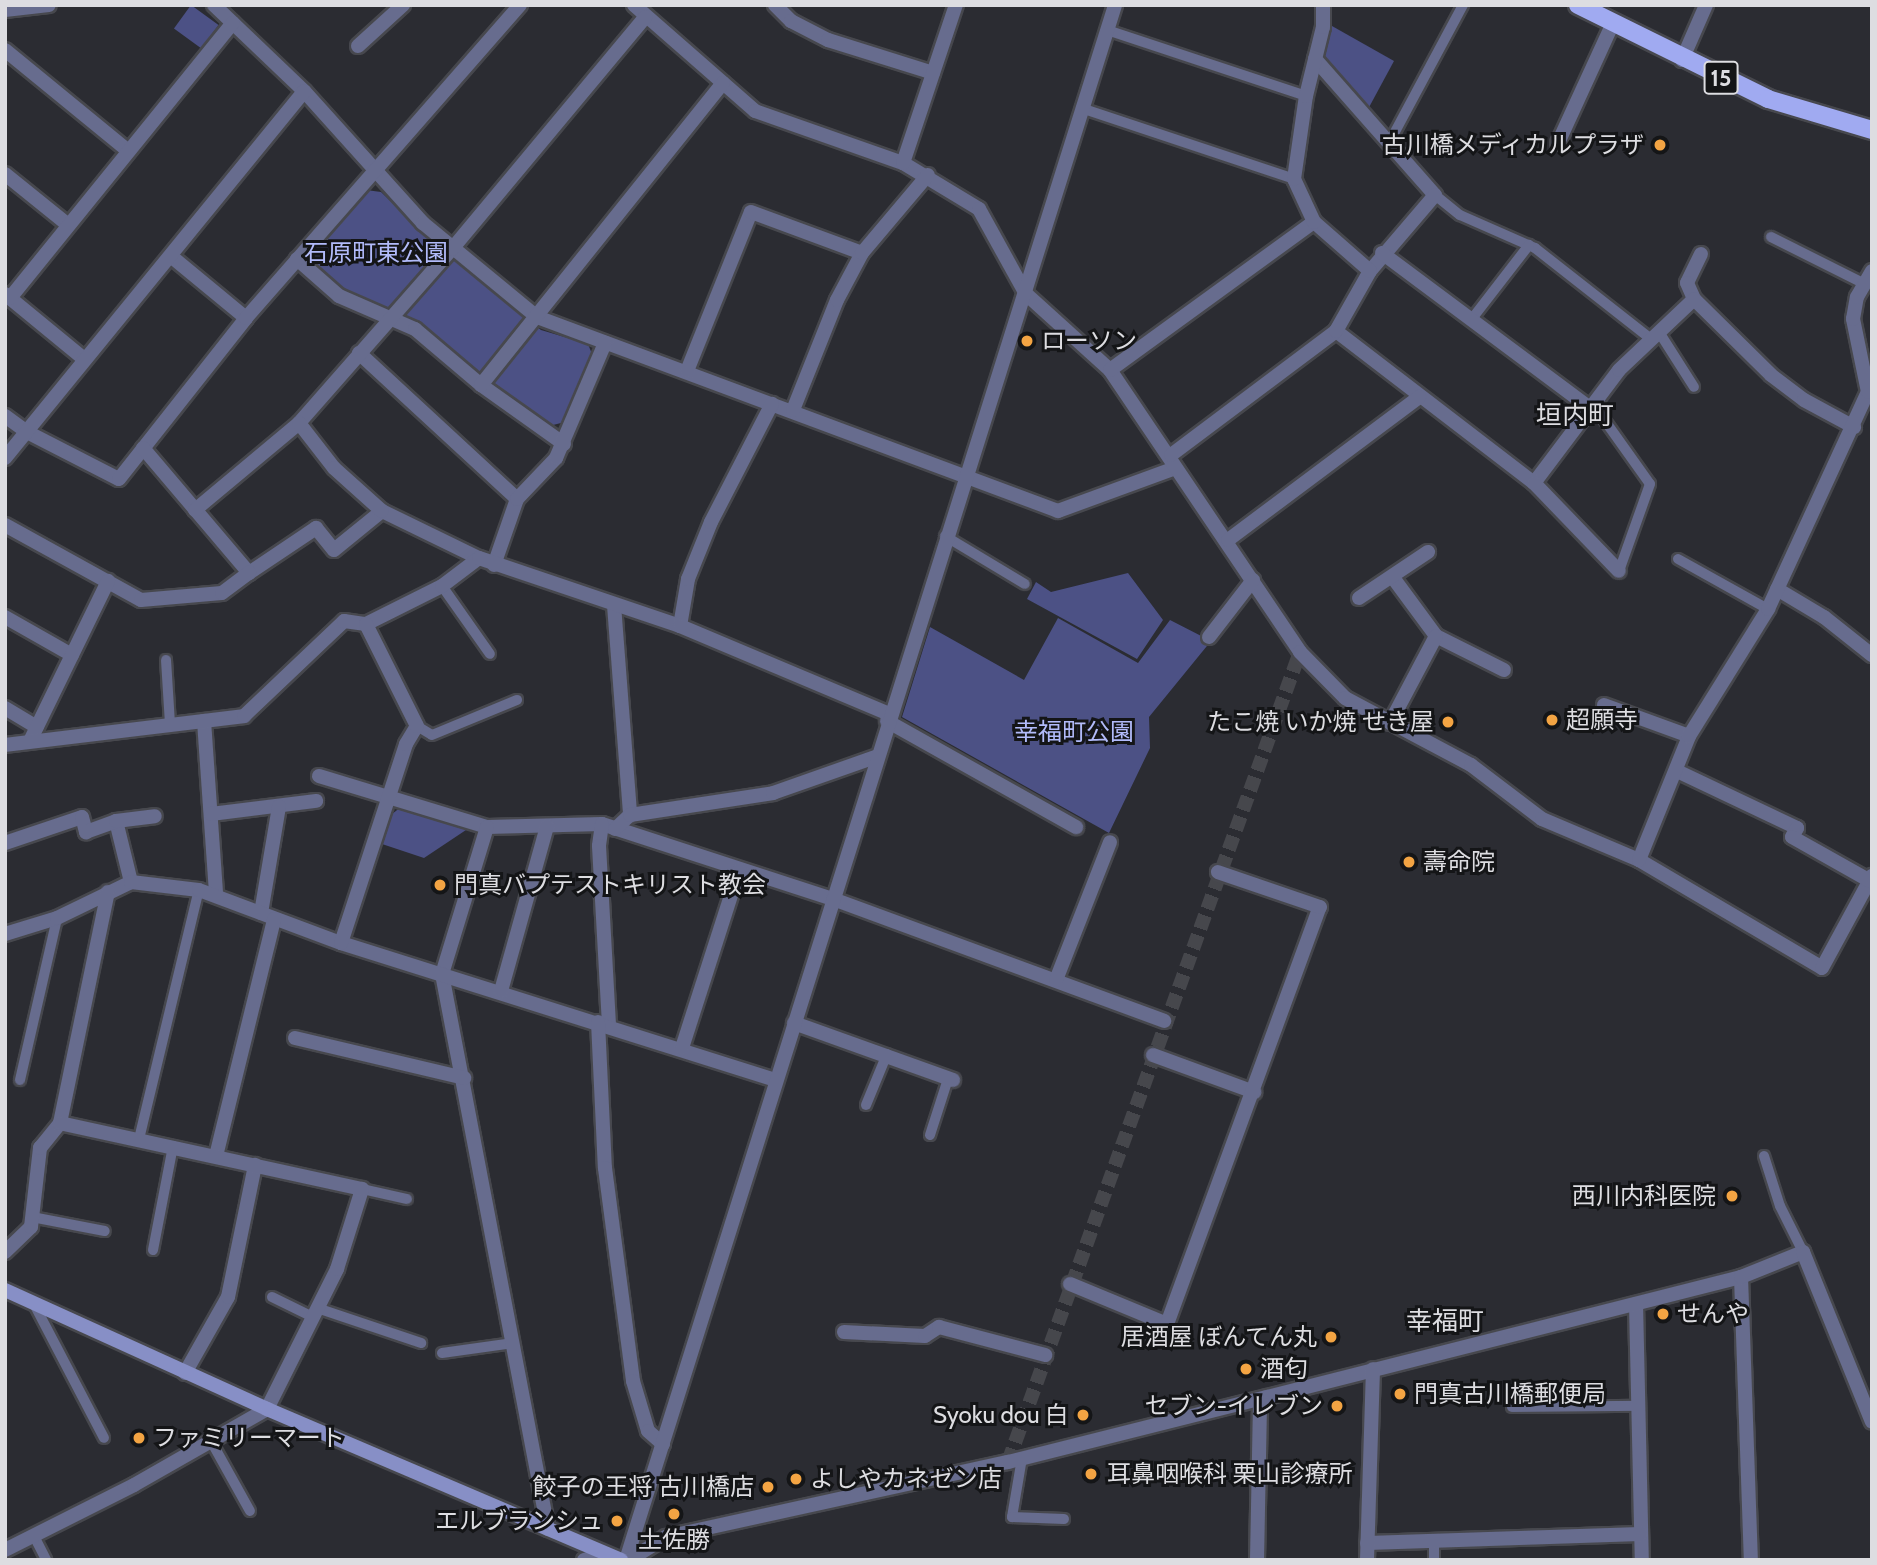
<!DOCTYPE html>
<meta charset="utf-8">
<style>
body{margin:0}
#map{position:relative;width:1877px;height:1565px;overflow:hidden;background:#2b2c32;font-family:Cabin,"Noto Sans JP",sans-serif}
div>[style]{position:absolute}
[style*='--x']{left:calc(var(--x)*1px);top:calc(var(--y)*1px);width:calc(var(--w)*1px);rotate:calc(var(--a)*1deg)}
.green>*{inset:0;background:#4c5185;transform-origin:0 0}
.street-tunnel>*{height:14px;margin-top:-7px;transform-origin:0;background:repeating-linear-gradient(90deg,#46474c 0 14px,transparent 0 21px)}
.roads{filter:drop-shadow(2px 0 #47484e) drop-shadow(-2px 0 #47484e) drop-shadow(0 2px #47484e) drop-shadow(0 -2px #47484e)}
.lane>*{height:10px;margin:-5px;padding:0 5px;transform-origin:5px;border-radius:5px;background:#676c8e}
.street>*{height:14px;margin:-7px;padding:0 7px;transform-origin:7px;border-radius:7px;background:#676c8e}
.secondary>*{height:14px;margin:-7px;padding:0 7px;transform-origin:7px;border-radius:7px;background:#878fc6}
.primary>*{height:18px;margin:-9px;padding:0 9px;transform-origin:9px;border-radius:9px;background:#a0aaf1}
.dots>*{width:19px;height:19px;translate:-50% -50%;box-sizing:border-box;border:4px solid #141517;border-radius:50%}
span{translate:-50% -50%;white-space:nowrap;text-align:center;line-height:1.15;-webkit-text-stroke:6px #141517;paint-order:stroke}
.shield-label span{padding:2px 5px;background:#141517;border:2px solid;border-radius:5px;-webkit-text-stroke-width:0}
.shield-label{font-size:23px;color:#dddde1;font-weight:700}
.poi-label{font-size:24px;color:#dddde1}
.right{translate:-100% -50%;text-align:right}
.left{translate:0 -50%;text-align:left}
.park-label{font-size:24px;color:#b2bbfa}
.neighbourhood-label{font-size:26px;color:#dddde1}
.frame{position:absolute;inset:0;border:7px solid #dddde1;pointer-events:none}
</style>
<div id="map">
<div class="green">
<i style="left:191px;top:5px;width:34px;height:29px;rotate:36deg"></i>
<i style="clip-path:polygon(1332px 26px,1394px 61px,1367px 111px,1319px 56px)"></i>
<i style="clip-path:polygon(366px 190px,381px 192px,438px 247px,541px 330px,588px 344px,592px 354px,565px 422px,553px 425px,509px 399px,413px 321px,345px 290px,312px 263px,315px 252px)"></i>
<i style="clip-path:polygon(1128px 573px,1163px 620px,1137px 659px,1027px 599px,1036px 582px,1051px 592px)"></i>
<i style="clip-path:polygon(1058px 618px,1138px 663px,1170px 620px,1211px 641px,1149px 717px,1150px 748px,1109px 833px,902px 717px,930px 627px,1024px 680px)"></i>
<i style="clip-path:polygon(401px 807px,472px 826px,424px 858px,382px 844px,392px 814px)"></i>
</div>
<div class="street-tunnel">
<i style="--x:1008;--y:1462;--w:861;--a:-70.18"></i>
</div>
<div class="roads">
<div class="lane">
<i style="--x:1107;--y:30;--w:210;--a:18.3"></i>
<i style="--x:1081;--y:108;--w:225;--a:18.4"></i>
<i style="--x:1389;--y:143;--w:157;--a:-61.8"></i>
<i style="--x:1435;--y:195;--w:32;--a:39"></i>
<i style="--x:1460;--y:215;--w:82;--a:23.7"></i>
<i style="--x:1535;--y:248;--w:147;--a:38.1"></i>
<i style="--x:1771;--y:237;--w:105;--a:26.6"></i>
<i style="--x:1471;--y:320;--w:95;--a:-52.3"></i>
<i style="--x:1659;--y:332;--w:65;--a:57.5"></i>
<i style="--x:1593;--y:404;--w:98;--a:54.5"></i>
<i style="--x:1650;--y:484;--w:92;--a:109.6"></i>
<i style="--x:945;--y:536;--w:93;--a:31"></i>
<i style="--x:1678;--y:559;--w:103;--a:29.1"></i>
<i style="--x:442;--y:586;--w:83;--a:54.8"></i>
<i style="--x:166;--y:660;--w:64;--a:86.4"></i>
<i style="--x:417;--y:726;--w:17;--a:31"></i>
<i style="--x:432;--y:735;--w:92;--a:-22.4"></i>
<i style="--x:20;--y:1080;--w:166;--a:-77.1"></i>
<i style="--x:866;--y:1105;--w:55;--a:-67.6"></i>
<i style="--x:930;--y:1135;--w:59;--a:-72.2"></i>
<i style="--x:139;--y:1139;--w:256;--a:-76.5"></i>
<i style="--x:1764;--y:1156;--w:52;--a:72.3"></i>
<i style="--x:1780;--y:1206;--w:51;--a:63.4"></i>
<i style="--x:362;--y:1189;--w:46;--a:12.5"></i>
<i style="--x:32;--y:1217;--w:74;--a:10.9"></i>
<i style="--x:153;--y:1250;--w:106;--a:-79.1"></i>
<i style="--x:272;--y:1297;--w:46;--a:26"></i>
<i style="--x:34;--y:1304;--w:151;--a:62.4"></i>
<i style="--x:317;--y:1308;--w:110;--a:18.6"></i>
<i style="--x:442;--y:1353;--w:72;--a:-8"></i>
<i style="--x:1512;--y:1407;--w:126;--a:-0.5"></i>
<i style="--x:211;--y:1441;--w:80;--a:60.9"></i>
<i style="--x:1022;--y:1458;--w:60;--a:99.6"></i>
<i style="--x:1012;--y:1517;--w:52;--a:2.2"></i>
<i style="--x:34;--y:1536;--w:27;--a:63"></i>
<i style="--x:1434;--y:1540;--w:20;--a:90"></i>
</div>
<div class="street">
<i style="--x:214;--y:5;--w:124;--a:43.7"></i>
<i style="--x:304;--y:91;--w:178;--a:48"></i>
<i style="--x:423;--y:223;--w:148;--a:39.5"></i>
<i style="--x:537;--y:317;--w:556;--a:20.42"></i>
<i style="--x:1058;--y:511;--w:122;--a:-20.1"></i>
<i style="--x:634;--y:5;--w:161;--a:41.2"></i>
<i style="--x:755;--y:111;--w:157;--a:19.4"></i>
<i style="--x:903;--y:163;--w:89;--a:31.2"></i>
<i style="--x:979;--y:209;--w:97;--a:61.1"></i>
<i style="--x:1026;--y:294;--w:113;--a:42.1"></i>
<i style="--x:1110;--y:370;--w:340;--a:56"></i>
<i style="--x:1300;--y:652;--w:64;--a:45.6"></i>
<i style="--x:1345;--y:698;--w:143;--a:28"></i>
<i style="--x:1471;--y:765;--w:89;--a:37.3"></i>
<i style="--x:1542;--y:819;--w:105;--a:22.9"></i>
<i style="--x:1639;--y:860;--w:212;--a:30.5"></i>
<i style="--x:1822;--y:968;--w:105;--a:-61.5"></i>
<i style="--x:775;--y:5;--w:23;--a:45"></i>
<i style="--x:791;--y:21;--w:42;--a:27.2"></i>
<i style="--x:828;--y:40;--w:110;--a:17.4"></i>
<i style="--x:5;--y:10;--w:44;--a:-6.5"></i>
<i style="--x:358;--y:46;--w:61;--a:-42.3"></i>
<i style="--x:5;--y:50;--w:158;--a:39.3"></i>
<i style="--x:1315;--y:59;--w:181;--a:48.6"></i>
<i style="--x:1435;--y:195;--w:100;--a:130.5"></i>
<i style="--x:1682;--y:60;--w:60;--a:-66.4"></i>
<i style="--x:1558;--y:143;--w:130;--a:-65.4"></i>
<i style="--x:903;--y:163;--w:167;--a:-71.5"></i>
<i style="--x:5;--y:174;--w:80;--a:38.9"></i>
<i style="--x:1382;--y:253;--w:259;--a:36.7"></i>
<i style="--x:1701;--y:254;--w:32;--a:116"></i>
<i style="--x:1687;--y:283;--w:17;--a:66"></i>
<i style="--x:1694;--y:299;--w:108;--a:44.6"></i>
<i style="--x:1771;--y:375;--w:41;--a:37.1"></i>
<i style="--x:1804;--y:400;--w:57;--a:28.4"></i>
<i style="--x:172;--y:257;--w:96;--a:39.5"></i>
<i style="--x:297;--y:259;--w:56;--a:41.4"></i>
<i style="--x:339;--y:296;--w:83;--a:23.5"></i>
<i style="--x:415;--y:329;--w:87;--a:40.3"></i>
<i style="--x:5;--y:294;--w:102;--a:39.4"></i>
<i style="--x:10;--y:298;--w:354;--a:-51"></i>
<i style="--x:1336;--y:331;--w:250;--a:37.5"></i>
<i style="--x:1534;--y:483;--w:141;--a:-53"></i>
<i style="--x:1619;--y:370;--w:103;--a:-43.4"></i>
<i style="--x:359;--y:353;--w:215;--a:42.7"></i>
<i style="--x:1110;--y:370;--w:252;--a:-36"></i>
<i style="--x:687;--y:371;--w:171;--a:-68.1"></i>
<i style="--x:751;--y:212;--w:118;--a:20.3"></i>
<i style="--x:793;--y:410;--w:118;--a:-68.2"></i>
<i style="--x:837;--y:300;--w:53;--a:-62"></i>
<i style="--x:862;--y:253;--w:102;--a:-49.8"></i>
<i style="--x:5;--y:416;--w:27;--a:36"></i>
<i style="--x:27;--y:432;--w:103;--a:27.1"></i>
<i style="--x:119;--y:479;--w:205;--a:-51.7"></i>
<i style="--x:246;--y:318;--w:416;--a:-48.8"></i>
<i style="--x:299;--y:423;--w:232;--a:-48.7"></i>
<i style="--x:452;--y:249;--w:302;--a:-50.2"></i>
<i style="--x:564;--y:444;--w:102;--a:-144.6"></i>
<i style="--x:481;--y:385;--w:387;--a:-51.3"></i>
<i style="--x:143;--y:448;--w:164;--a:49.7"></i>
<i style="--x:249;--y:573;--w:81;--a:-33.9"></i>
<i style="--x:316;--y:528;--w:28;--a:51"></i>
<i style="--x:334;--y:550;--w:62;--a:-39.1"></i>
<i style="--x:382;--y:511;--w:108;--a:25.9"></i>
<i style="--x:1171;--y:455;--w:206;--a:-36.9"></i>
<i style="--x:1336;--y:331;--w:69;--a:-60.5"></i>
<i style="--x:1370;--y:271;--w:74;--a:-138.8"></i>
<i style="--x:1314;--y:222;--w:47;--a:-114.9"></i>
<i style="--x:1294;--y:179;--w:84;--a:-81.8"></i>
<i style="--x:1306;--y:96;--w:71;--a:-76.2"></i>
<i style="--x:1323;--y:27;--w:22;--a:-90"></i>
<i style="--x:5;--y:458;--w:473;--a:-50.8"></i>
<i style="--x:1534;--y:483;--w:122;--a:46"></i>
<i style="--x:195;--y:510;--w:136;--a:-39.9"></i>
<i style="--x:299;--y:423;--w:57;--a:52.1"></i>
<i style="--x:334;--y:468;--w:64;--a:41.9"></i>
<i style="--x:5;--y:525;--w:155;--a:28.9"></i>
<i style="--x:141;--y:600;--w:81;--a:-4.9"></i>
<i style="--x:222;--y:593;--w:34;--a:-37"></i>
<i style="--x:1228;--y:540;--w:239;--a:-36.8"></i>
<i style="--x:494;--y:565;--w:70;--a:-70.8"></i>
<i style="--x:517;--y:499;--w:57;--a:-46.4"></i>
<i style="--x:556;--y:458;--w:125;--a:-66.9"></i>
<i style="--x:1394;--y:579;--w:71;--a:53.6"></i>
<i style="--x:1436;--y:636;--w:76;--a:26.6"></i>
<i style="--x:1777;--y:589;--w:55;--a:30.8"></i>
<i style="--x:1824;--y:617;--w:61;--a:38.4"></i>
<i style="--x:1359;--y:598;--w:83;--a:-33.7"></i>
<i style="--x:614;--y:605;--w:211;--a:85.6"></i>
<i style="--x:5;--y:617;--w:77;--a:29.6"></i>
<i style="--x:680;--y:626;--w:48;--a:-80.3"></i>
<i style="--x:688;--y:579;--w:61;--a:-68"></i>
<i style="--x:711;--y:522;--w:133;--a:-62.7"></i>
<i style="--x:1209;--y:637;--w:72;--a:-52.3"></i>
<i style="--x:1604;--y:705;--w:90;--a:20"></i>
<i style="--x:5;--y:708;--w:37;--a:31"></i>
<i style="--x:204;--y:721;--w:172;--a:86"></i>
<i style="--x:887;--y:721;--w:217;--a:29.3"></i>
<i style="--x:1390;--y:723;--w:98;--a:-62.1"></i>
<i style="--x:31;--y:739;--w:176;--a:-64"></i>
<i style="--x:5;--y:745;--w:241;--a:-6.9"></i>
<i style="--x:244;--y:716;--w:138;--a:-43.5"></i>
<i style="--x:344;--y:621;--w:22;--a:8"></i>
<i style="--x:366;--y:624;--w:85;--a:-26.6"></i>
<i style="--x:442;--y:586;--w:46;--a:-37.1"></i>
<i style="--x:479;--y:558;--w:212;--a:18.7"></i>
<i style="--x:680;--y:626;--w:227;--a:22.8"></i>
<i style="--x:1677;--y:771;--w:133;--a:25.4"></i>
<i style="--x:1797;--y:828;--w:10;--a:119"></i>
<i style="--x:1792;--y:837;--w:90;--a:29.4"></i>
<i style="--x:319;--y:776;--w:176;--a:16.9"></i>
<i style="--x:487;--y:827;--w:115;--a:-1.5"></i>
<i style="--x:602;--y:824;--w:243;--a:18"></i>
<i style="--x:833;--y:899;--w:353;--a:20.2"></i>
<i style="--x:211;--y:814;--w:106;--a:-7.1"></i>
<i style="--x:116;--y:821;--w:63;--a:76.2"></i>
<i style="--x:602;--y:824;--w:22;--a:98"></i>
<i style="--x:599;--y:846;--w:179;--a:86.8"></i>
<i style="--x:487;--y:827;--w:154;--a:107"></i>
<i style="--x:442;--y:974;--w:565;--a:79.19"></i>
<i style="--x:615;--y:829;--w:21;--a:-43"></i>
<i style="--x:630;--y:815;--w:145;--a:-8.7"></i>
<i style="--x:773;--y:793;--w:111;--a:-19.4"></i>
<i style="--x:5;--y:843;--w:81;--a:-18.7"></i>
<i style="--x:82;--y:817;--w:16;--a:75"></i>
<i style="--x:86;--y:832;--w:32;--a:-20"></i>
<i style="--x:116;--y:821;--w:39;--a:-7"></i>
<i style="--x:1639;--y:860;--w:134;--a:-68"></i>
<i style="--x:1689;--y:736;--w:150;--a:-58.1"></i>
<i style="--x:1768;--y:609;--w:239;--a:-65.3"></i>
<i style="--x:1868;--y:392;--w:75;--a:-101.6"></i>
<i style="--x:1853;--y:319;--w:22;--a:-80"></i>
<i style="--x:1857;--y:297;--w:30;--a:-60"></i>
<i style="--x:261;--y:913;--w:108;--a:-80.4"></i>
<i style="--x:5;--y:934;--w:54;--a:-17.1"></i>
<i style="--x:57;--y:918;--w:82;--a:-25.9"></i>
<i style="--x:131;--y:882;--w:68;--a:6.7"></i>
<i style="--x:199;--y:890;--w:152;--a:20.5"></i>
<i style="--x:341;--y:943;--w:455;--a:17.5"></i>
<i style="--x:341;--y:943;--w:209;--a:-71.9"></i>
<i style="--x:406;--y:744;--w:21;--a:-59"></i>
<i style="--x:417;--y:726;--w:114;--a:-116.6"></i>
<i style="--x:1056;--y:980;--w:148;--a:-68.6"></i>
<i style="--x:501;--y:991;--w:171;--a:-74.4"></i>
<i style="--x:598;--y:1022;--w:146;--a:87.3"></i>
<i style="--x:605;--y:1168;--w:215;--a:82.5"></i>
<i style="--x:633;--y:1381;--w:52;--a:73.3"></i>
<i style="--x:648;--y:1431;--w:20;--a:41"></i>
<i style="--x:794;--y:1023;--w:169;--a:19.7"></i>
<i style="--x:295;--y:1038;--w:174;--a:13.3"></i>
<i style="--x:682;--y:1048;--w:187;--a:-72.2"></i>
<i style="--x:1153;--y:1055;--w:108;--a:20.1"></i>
<i style="--x:216;--y:1156;--w:244;--a:-76.2"></i>
<i style="--x:5;--y:1252;--w:36;--a:-44"></i>
<i style="--x:31;--y:1227;--w:80;--a:-83.5"></i>
<i style="--x:40;--y:1148;--w:32;--a:-51"></i>
<i style="--x:60;--y:1123;--w:236;--a:-78.3"></i>
<i style="--x:1741;--y:1277;--w:283;--a:88"></i>
<i style="--x:1070;--y:1284;--w:105;--a:22.4"></i>
<i style="--x:1167;--y:1324;--w:444;--a:-69.9"></i>
<i style="--x:1320;--y:907;--w:108;--a:-161.1"></i>
<i style="--x:1636;--y:1304;--w:256;--a:88.7"></i>
<i style="--x:844;--y:1332;--w:81;--a:2.8"></i>
<i style="--x:925;--y:1336;--w:17;--a:-33"></i>
<i style="--x:939;--y:1327;--w:110;--a:14.8"></i>
<i style="--x:185;--y:1373;--w:87;--a:-60.5"></i>
<i style="--x:228;--y:1297;--w:135;--a:-78.4"></i>
<i style="--x:1367;--y:1543;--w:274;--a:-1.9"></i>
<i style="--x:5;--y:1550;--w:144;--a:-26.7"></i>
<i style="--x:134;--y:1485;--w:153;--a:-29.7"></i>
<i style="--x:267;--y:1409;--w:157;--a:-63.4"></i>
<i style="--x:337;--y:1269;--w:84;--a:-72.6"></i>
<i style="--x:362;--y:1189;--w:309;--a:-167.7"></i>
<i style="--x:584;--y:1560;--w:23;--a:-15"></i>
<i style="--x:626;--y:1560;--w:1630;--a:-72.54"></i>
<i style="--x:629;--y:1560;--w:44;--a:-31.9"></i>
<i style="--x:666;--y:1537;--w:350;--a:-12.4"></i>
<i style="--x:1008;--y:1462;--w:267;--a:-14.1"></i>
<i style="--x:1267;--y:1397;--w:489;--a:-14.2"></i>
<i style="--x:1741;--y:1277;--w:67;--a:-22"></i>
<i style="--x:1803;--y:1252;--w:183;--a:67.9"></i>
<i style="--x:1257;--y:1560;--w:161;--a:-88.9"></i>
<i style="--x:1367;--y:1560;--w:191;--a:-88.2"></i>
</div>
<div class="secondary">
<i style="--x:5;--y:1290;--w:288;--a:24.4"></i>
<i style="--x:267;--y:1409;--w:385;--a:23.1"></i>
</div>
<div class="primary">
<i style="--x:1578;--y:5;--w:212;--a:26.3"></i>
<i style="--x:1768;--y:99;--w:109;--a:16.6"></i>
</div>
</div>
<div class="dots">
<i style="left:1660px;top:145px;background:#f3a443"></i>
<i style="left:1027px;top:341px;background:#f3a443"></i>
<i style="left:1552px;top:720px;background:#f3a443"></i>
<i style="left:1448px;top:722px;background:#f3a443"></i>
<i style="left:1409px;top:862px;background:#f3a443"></i>
<i style="left:440px;top:885px;background:#f3a443"></i>
<i style="left:1732px;top:1196px;background:#f3a443"></i>
<i style="left:1663px;top:1314px;background:#f3a443"></i>
<i style="left:1331px;top:1337px;background:#f3a443"></i>
<i style="left:1246px;top:1369px;background:#f3a443"></i>
<i style="left:1400px;top:1394px;background:#f3a443"></i>
<i style="left:1337px;top:1406px;background:#f3a443"></i>
<i style="left:1083px;top:1415px;background:#f3a443"></i>
<i style="left:139px;top:1438px;background:#f3a443"></i>
<i style="left:1091px;top:1474px;background:#f3a443"></i>
<i style="left:796px;top:1479px;background:#f3a443"></i>
<i style="left:768px;top:1487px;background:#f3a443"></i>
<i style="left:674px;top:1514px;background:#f3a443"></i>
<i style="left:617px;top:1521px;background:#f3a443"></i>
</div>
<div class="shield-label">
<span style="left:1721px;top:78px">15</span>
</div>
<div class="poi-label">
<span class="right" style="left:1644px;top:145px">古川橋メディカルプラザ</span>
<span class="left" style="left:1041px;top:341px">ローソン</span>
<span class="left" style="left:1566px;top:720px">超願寺</span>
<span class="right" style="left:1434px;top:722px">たこ焼 いか焼 せき屋</span>
<span class="left" style="left:1423px;top:862px">壽命院</span>
<span class="left" style="left:454px;top:885px">門真バプテストキリスト教会</span>
<span class="right" style="left:1716px;top:1196px">西川内科医院</span>
<span class="left" style="left:1677px;top:1314px">せんや</span>
<span class="right" style="left:1317px;top:1337px">居酒屋 ぼんてん丸</span>
<span class="left" style="left:1260px;top:1369px">酒匂</span>
<span class="left" style="left:1414px;top:1394px">門真古川橋郵便局</span>
<span class="right" style="left:1323px;top:1406px">セブン-イレブン</span>
<span class="right" style="left:1069px;top:1415px">Syoku dou 白</span>
<span class="left" style="left:153px;top:1438px">ファミリーマート</span>
<span class="left" style="left:1107px;top:1474px">耳鼻咽喉科 栗山診療所</span>
<span class="left" style="left:810px;top:1479px">よしやカネゼン店</span>
<span class="right" style="left:754px;top:1487px">餃子の王将 古川橋店</span>
<span class="right" style="left:603px;top:1521px">エルブランシュ</span>
<span style="left:674px;top:1540px">土佐勝</span>
</div>
<div class="park-label">
<span style="left:376px;top:253px">石原町東公園</span>
<span style="left:1074px;top:732px">幸福町公園</span>
</div>
<div class="neighbourhood-label">
<span style="left:1575px;top:416px">垣内町</span>
<span style="left:1445px;top:1322px">幸福町</span>
</div>
<div class="frame"></div>
</div>
